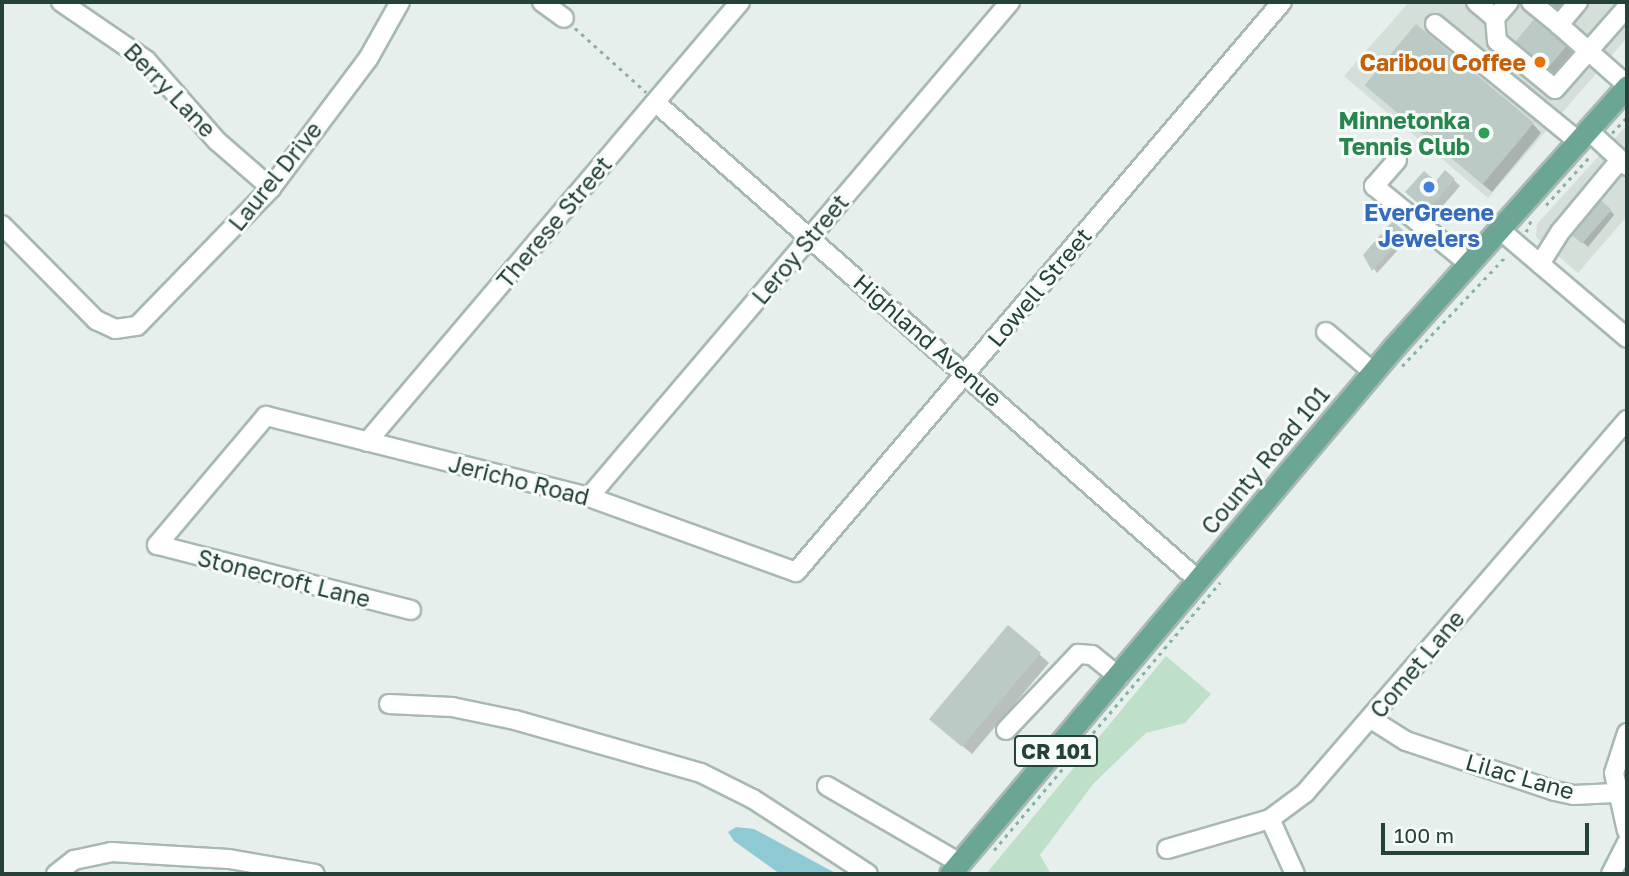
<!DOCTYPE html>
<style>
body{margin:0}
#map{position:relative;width:1629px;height:876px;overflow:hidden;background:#e6efeb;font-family:"Golos Text",sans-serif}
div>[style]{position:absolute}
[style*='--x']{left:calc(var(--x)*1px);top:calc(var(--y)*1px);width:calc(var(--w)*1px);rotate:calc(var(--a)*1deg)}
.built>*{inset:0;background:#d4dfda}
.green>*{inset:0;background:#bfe0c8}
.water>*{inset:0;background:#8ec9d4}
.shadow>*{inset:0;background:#0003;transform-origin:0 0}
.building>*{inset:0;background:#bbcac4;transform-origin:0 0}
.path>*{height:2.5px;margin-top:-1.25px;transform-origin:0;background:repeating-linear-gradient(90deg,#86b3a5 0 3.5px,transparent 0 8.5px)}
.roads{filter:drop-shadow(2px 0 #a8b8b2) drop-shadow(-2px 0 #a8b8b2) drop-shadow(0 2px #a8b8b2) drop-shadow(0 -2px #a8b8b2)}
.minor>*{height:18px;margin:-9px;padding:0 9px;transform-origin:9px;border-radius:9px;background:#fff}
.major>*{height:21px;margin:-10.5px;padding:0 10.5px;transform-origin:10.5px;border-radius:10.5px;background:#6aa596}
.dots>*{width:19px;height:19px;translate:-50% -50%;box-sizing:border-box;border:4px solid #f7fbf9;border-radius:50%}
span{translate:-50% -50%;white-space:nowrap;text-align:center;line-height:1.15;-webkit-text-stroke:6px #f7fbf9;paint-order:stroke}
.shield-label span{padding:2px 5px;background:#f7fbf9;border:2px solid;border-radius:5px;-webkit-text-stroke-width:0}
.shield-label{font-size:21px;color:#24423a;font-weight:700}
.food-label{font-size:23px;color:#c56008;font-weight:700}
.right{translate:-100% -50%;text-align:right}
.street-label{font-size:23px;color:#24423a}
.leisure-label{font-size:23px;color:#27864d;font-weight:700}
.shop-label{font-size:23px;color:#366cbe;font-weight:700}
.frame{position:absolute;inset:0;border:4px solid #24423a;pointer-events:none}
.scale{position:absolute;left:1381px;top:823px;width:208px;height:32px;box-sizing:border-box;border:4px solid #24423a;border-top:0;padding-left:9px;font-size:21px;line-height:24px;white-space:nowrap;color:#24423a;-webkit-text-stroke:5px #f7fbf9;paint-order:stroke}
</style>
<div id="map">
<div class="built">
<i style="clip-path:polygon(1409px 2px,1627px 2px,1627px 38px,1488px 198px,1344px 76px)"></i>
<i style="clip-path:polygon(1627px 125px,1627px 216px,1578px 273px,1536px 237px,1537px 224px)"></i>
</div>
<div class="green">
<i style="clip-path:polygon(1166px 656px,1211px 694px,1185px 723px,1146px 733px,1094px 783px,1040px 855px,1051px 874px,986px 874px)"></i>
</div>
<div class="water">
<i style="clip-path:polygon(736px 827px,754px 829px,837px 874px,780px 874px,734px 841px,728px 832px)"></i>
</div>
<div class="shadow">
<i style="clip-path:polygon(1544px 2px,1571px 2px,1560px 15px)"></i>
<i style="clip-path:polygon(1567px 45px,1573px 51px,1549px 80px,1519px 55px)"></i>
<i style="clip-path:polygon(1376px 94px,1533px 124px,1541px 133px,1492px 192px)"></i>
<i style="clip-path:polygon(1454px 180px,1460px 186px,1434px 216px,1414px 199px,1436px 184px)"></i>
<i style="clip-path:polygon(1611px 211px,1614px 215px,1588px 247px,1576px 236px)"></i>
<i style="left:1393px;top:224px;width:23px;height:9px;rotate:41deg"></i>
<i style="clip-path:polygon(1382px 236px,1397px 251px,1377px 273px,1365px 255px)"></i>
<i style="clip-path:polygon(1009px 627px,1049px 663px,972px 754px,940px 727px)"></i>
</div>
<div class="building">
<i style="left:1536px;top:17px;width:42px;height:40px;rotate:40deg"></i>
<i style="left:1416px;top:24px;width:154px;height:80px;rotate:40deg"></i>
<i style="clip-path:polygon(1445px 170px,1455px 179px,1427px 211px,1405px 192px,1424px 171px,1436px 181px)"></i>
<i style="left:1598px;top:198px;width:18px;height:45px;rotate:41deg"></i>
<i style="left:1393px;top:221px;width:19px;height:13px;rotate:43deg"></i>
<i style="clip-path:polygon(1381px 234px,1395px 246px,1372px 271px,1363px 255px)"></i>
<i style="left:1008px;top:625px;width:43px;height:123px;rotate:40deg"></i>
</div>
<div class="path">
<i style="--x:575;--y:28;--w:96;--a:42"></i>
<i style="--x:1612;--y:133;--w:22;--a:-47"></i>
<i style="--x:1546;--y:205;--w:67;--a:-48"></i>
<i style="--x:1526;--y:232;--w:13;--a:-67"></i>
<i style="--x:1402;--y:366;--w:151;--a:-46.6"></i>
<i style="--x:994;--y:850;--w:350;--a:-49.8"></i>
</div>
<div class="roads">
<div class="minor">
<i style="--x:61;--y:2;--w:103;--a:34.3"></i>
<i style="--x:146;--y:60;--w:108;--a:48.8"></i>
<i style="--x:217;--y:141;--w:72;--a:41"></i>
<i style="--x:542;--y:2;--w:27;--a:36"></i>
<i style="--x:1476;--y:2;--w:25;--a:40"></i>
<i style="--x:1495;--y:18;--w:21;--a:-49"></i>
<i style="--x:1531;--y:2;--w:36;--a:39"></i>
<i style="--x:1578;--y:2;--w:30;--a:130"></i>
<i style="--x:1559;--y:25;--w:91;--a:41.4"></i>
<i style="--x:1495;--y:18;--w:23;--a:85"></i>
<i style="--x:1497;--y:41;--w:75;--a:39.6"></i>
<i style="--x:1555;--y:89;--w:109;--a:-48.7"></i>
<i style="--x:1435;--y:24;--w:185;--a:39.3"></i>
<i style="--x:655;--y:102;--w:725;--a:41.36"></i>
<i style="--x:1588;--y:130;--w:53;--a:42.7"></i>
<i style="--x:1397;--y:160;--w:35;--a:131"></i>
<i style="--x:1374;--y:186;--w:122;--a:39.3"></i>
<i style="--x:2;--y:225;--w:134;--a:45.3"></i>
<i style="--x:96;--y:320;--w:21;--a:25"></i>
<i style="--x:115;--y:329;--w:22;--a:-8"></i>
<i style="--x:137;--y:326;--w:192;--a:-45.8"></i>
<i style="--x:271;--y:188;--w:161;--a:-53.1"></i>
<i style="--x:368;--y:59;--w:65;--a:-60.7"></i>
<i style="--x:1499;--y:229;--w:168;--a:40.4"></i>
<i style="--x:1540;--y:264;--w:39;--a:-58"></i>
<i style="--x:1561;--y:231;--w:92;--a:-50.3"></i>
<i style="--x:1326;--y:332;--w:62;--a:40.4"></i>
<i style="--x:367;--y:442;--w:577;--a:-49.71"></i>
<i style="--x:589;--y:497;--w:650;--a:-49.62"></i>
<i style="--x:411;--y:610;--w:262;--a:-165.6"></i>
<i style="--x:157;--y:545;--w:169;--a:-49.8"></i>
<i style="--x:266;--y:416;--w:333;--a:14.1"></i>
<i style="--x:589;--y:497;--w:220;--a:19.9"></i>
<i style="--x:796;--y:572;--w:749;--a:-49.55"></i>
<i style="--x:389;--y:704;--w:63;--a:2.7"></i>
<i style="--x:452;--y:707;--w:64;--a:11.7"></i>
<i style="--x:515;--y:720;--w:193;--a:15.9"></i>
<i style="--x:701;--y:773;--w:58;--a:26.6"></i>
<i style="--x:753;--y:799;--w:137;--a:33.1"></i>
<i style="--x:1371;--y:719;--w:41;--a:32.2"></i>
<i style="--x:1406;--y:741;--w:157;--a:18.6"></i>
<i style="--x:1555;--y:791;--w:19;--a:12"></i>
<i style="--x:1574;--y:795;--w:41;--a:-2.8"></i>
<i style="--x:1006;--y:730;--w:105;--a:-46.5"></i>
<i style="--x:1078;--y:654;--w:14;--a:4"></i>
<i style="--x:1092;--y:655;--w:35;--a:39"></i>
<i style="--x:1627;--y:733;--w:42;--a:108"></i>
<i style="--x:1614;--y:773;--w:59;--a:77.4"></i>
<i style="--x:827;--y:786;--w:154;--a:30.1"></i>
<i style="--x:1270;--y:819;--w:60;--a:65.6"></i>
<i style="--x:1167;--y:849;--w:107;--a:-16.2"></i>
<i style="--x:1270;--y:819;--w:44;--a:-36.6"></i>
<i style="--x:1305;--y:793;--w:493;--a:-49.2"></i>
<i style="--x:56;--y:874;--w:23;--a:-38"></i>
<i style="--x:74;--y:860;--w:38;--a:-12"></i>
<i style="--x:111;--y:852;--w:118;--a:3.4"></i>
<i style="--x:229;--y:859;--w:87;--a:9.9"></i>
<i style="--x:1611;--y:874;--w:36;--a:-63"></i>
</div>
<div class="major">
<i style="--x:950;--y:874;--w:689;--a:-49.89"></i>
<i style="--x:1394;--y:347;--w:350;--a:-48.2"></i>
</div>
</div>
<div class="dots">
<i style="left:1540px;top:62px;background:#e8710a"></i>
<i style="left:1484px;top:133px;background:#2e9e5b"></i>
<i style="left:1429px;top:187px;background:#3f7fe0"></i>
</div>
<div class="shield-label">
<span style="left:1056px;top:751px">CR 101</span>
</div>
<div class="food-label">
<span class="right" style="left:1526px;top:62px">Caribou Coffee</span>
</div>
<div class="street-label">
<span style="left:170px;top:90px;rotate:46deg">Berry Lane</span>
<span style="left:275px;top:176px;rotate:-51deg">Laurel Drive</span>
<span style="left:554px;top:222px;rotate:-50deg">Therese Street</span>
<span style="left:800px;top:249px;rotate:-50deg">Leroy Street</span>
<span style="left:1039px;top:287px;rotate:-50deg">Lowell Street</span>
<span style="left:928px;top:340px;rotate:41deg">Highland Avenue</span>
<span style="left:1265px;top:460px;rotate:-50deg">County Road 101</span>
<span style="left:519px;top:480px;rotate:14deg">Jericho Road</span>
<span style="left:284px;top:578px;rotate:14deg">Stonecroft Lane</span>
<span style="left:1417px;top:664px;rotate:-50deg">Comet Lane</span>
<span style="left:1520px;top:776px;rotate:16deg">Lilac Lane</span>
</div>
<div class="leisure-label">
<span class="right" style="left:1470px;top:133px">Minnetonka<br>Tennis Club</span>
</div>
<div class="shop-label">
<span style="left:1429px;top:225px">EverGreene<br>Jewelers</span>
</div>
<div class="frame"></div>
<div class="scale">100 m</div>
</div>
